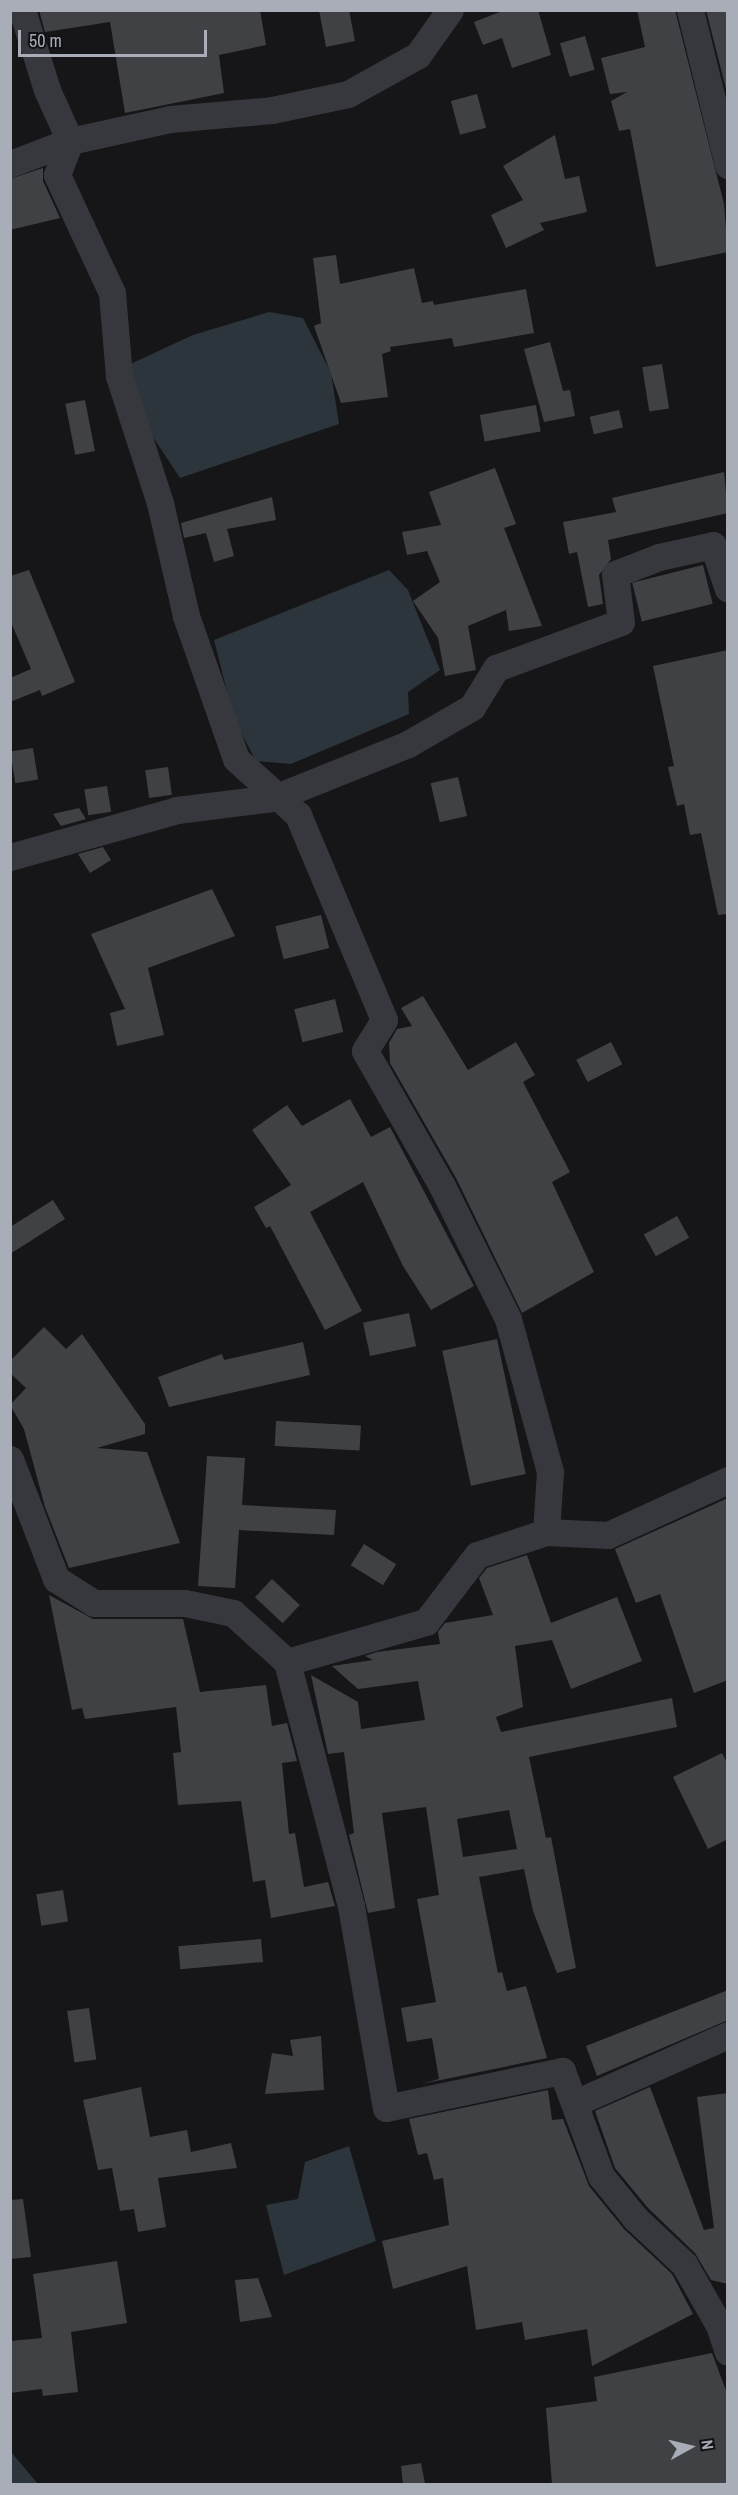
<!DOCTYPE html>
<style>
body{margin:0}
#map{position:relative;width:738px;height:2495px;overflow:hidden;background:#161618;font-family:"Archivo Narrow",sans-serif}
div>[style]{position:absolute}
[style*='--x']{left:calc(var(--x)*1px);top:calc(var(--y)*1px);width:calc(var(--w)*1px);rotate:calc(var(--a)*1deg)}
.water>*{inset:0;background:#2c353c}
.building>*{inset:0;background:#404145;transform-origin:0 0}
.street>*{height:27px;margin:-13.5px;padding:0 13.5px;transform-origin:13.5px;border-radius:13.5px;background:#37383d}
span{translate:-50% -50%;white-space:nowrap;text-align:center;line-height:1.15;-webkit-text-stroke:5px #111113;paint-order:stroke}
.frame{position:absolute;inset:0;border:12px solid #a8adb8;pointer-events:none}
.north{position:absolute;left:660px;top:2417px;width:60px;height:60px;-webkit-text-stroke:4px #111113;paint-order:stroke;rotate:82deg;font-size:16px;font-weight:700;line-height:24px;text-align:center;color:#a8adb8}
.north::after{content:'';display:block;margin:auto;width:21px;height:27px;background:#a8adb8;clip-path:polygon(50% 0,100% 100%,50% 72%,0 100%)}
.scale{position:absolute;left:18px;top:30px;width:189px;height:27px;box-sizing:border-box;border:3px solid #a8adb8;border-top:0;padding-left:8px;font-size:18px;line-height:21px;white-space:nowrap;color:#a8adb8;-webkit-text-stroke:4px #111113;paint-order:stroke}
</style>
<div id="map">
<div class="water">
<i style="clip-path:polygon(269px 312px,303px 318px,331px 373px,339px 424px,180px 478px,151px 434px,124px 367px,193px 335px)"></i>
<i style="clip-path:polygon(389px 570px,408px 590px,440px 670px,408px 692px,409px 714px,291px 764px,256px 761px,234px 719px,214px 640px)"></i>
<i style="clip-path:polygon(349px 2146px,376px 2241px,284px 2275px,266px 2205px,298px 2199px,305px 2162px)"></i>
<i style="clip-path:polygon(10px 2452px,11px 2452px,38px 2484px,11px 2484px)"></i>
</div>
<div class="building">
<i style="clip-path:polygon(39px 10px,260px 10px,266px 45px,219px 55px,224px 93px,125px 113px,110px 22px,45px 32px)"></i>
<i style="clip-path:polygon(319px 10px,349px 10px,355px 41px,326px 47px)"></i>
<i style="clip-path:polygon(505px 10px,538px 10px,551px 55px,512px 68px,502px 38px,483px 45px,474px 22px)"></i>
<i style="clip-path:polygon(637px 10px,675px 10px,724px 204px,728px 252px,656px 267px,630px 129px,619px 131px,611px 101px,627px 92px,610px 94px,601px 58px,645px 47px)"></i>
<i style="clip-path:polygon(706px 10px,728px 10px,728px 97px)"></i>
<i style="left:585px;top:36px;width:35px;height:26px;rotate:74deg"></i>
<i style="left:477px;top:94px;width:35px;height:27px;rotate:75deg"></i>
<i style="clip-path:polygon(555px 135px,565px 179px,579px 176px,587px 212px,540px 223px,544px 230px,506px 248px,491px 215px,523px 200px,503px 166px)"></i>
<i style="clip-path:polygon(43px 168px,43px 181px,60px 218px,10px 230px,10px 179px)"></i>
<i style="clip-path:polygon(336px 255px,340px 284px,414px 268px,422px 303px,433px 301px,434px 305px,526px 289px,534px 333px,454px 347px,452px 338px,390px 347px,391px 351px,382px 354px,388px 397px,341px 403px,314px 326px,321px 323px,313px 258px)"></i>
<i style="clip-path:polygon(550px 342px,563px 391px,570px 390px,575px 416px,544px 422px,524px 349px)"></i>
<i style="left:662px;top:364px;width:45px;height:20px;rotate:81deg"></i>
<i style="left:85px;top:400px;width:52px;height:20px;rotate:79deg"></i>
<i style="left:536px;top:405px;width:27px;height:57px;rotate:80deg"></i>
<i style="left:619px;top:410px;width:18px;height:30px;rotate:77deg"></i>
<i style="clip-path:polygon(495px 468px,516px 524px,504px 528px,542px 626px,509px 631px,506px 610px,468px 626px,476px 670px,445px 676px,438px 638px,413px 601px,440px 582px,427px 551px,407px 555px,402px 532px,441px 525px,429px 492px)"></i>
<i style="clip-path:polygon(724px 472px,728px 513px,608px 540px,611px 559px,599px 575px,603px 604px,588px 607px,577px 552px,569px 554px,563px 522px,616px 512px,612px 498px)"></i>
<i style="clip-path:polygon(272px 497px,276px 520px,227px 529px,234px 556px,214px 562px,206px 533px,184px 538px,181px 523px)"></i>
<i style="left:703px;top:565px;width:40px;height:73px;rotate:76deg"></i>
<i style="clip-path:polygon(29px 570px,75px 682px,42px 696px,40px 690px,10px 702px,10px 678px,31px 669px,10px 620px,10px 576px)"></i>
<i style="clip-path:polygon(728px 650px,728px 914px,718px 915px,701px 833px,690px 835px,684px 804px,677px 806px,668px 767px,674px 766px,653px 666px)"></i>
<i style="left:33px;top:748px;width:32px;height:23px;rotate:81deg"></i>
<i style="left:168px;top:767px;width:28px;height:23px;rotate:82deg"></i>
<i style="left:458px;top:777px;width:40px;height:28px;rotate:77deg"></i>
<i style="left:107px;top:786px;width:26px;height:23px;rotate:81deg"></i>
<i style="clip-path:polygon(79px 808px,86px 819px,61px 826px,53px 814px)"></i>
<i style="clip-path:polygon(103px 847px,111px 860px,90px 873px,78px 854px)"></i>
<i style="clip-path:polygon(212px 889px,235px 936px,148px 968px,164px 1035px,117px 1046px,110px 1013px,125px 1009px,91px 934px)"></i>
<i style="left:321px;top:915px;width:34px;height:47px;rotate:76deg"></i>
<i style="clip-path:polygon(423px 996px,468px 1070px,516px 1042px,535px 1075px,523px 1082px,570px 1172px,552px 1182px,594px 1272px,522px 1313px,456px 1178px,390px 1063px,389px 1043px,397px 1029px,412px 1026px,401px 1008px)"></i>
<i style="left:335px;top:999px;width:34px;height:42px;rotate:76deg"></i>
<i style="left:611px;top:1042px;width:25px;height:39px;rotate:63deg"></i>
<i style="clip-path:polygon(350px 1099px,371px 1137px,390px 1127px,474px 1286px,431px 1310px,403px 1266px,363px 1182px,310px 1212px,362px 1311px,325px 1330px,270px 1226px,266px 1228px,254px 1207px,291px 1185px,252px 1130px,287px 1105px,302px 1126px)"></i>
<i style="clip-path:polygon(53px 1200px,65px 1219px,10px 1254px,10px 1227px)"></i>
<i style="left:677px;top:1216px;width:25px;height:38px;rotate:61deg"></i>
<i style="left:409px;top:1313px;width:34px;height:47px;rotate:78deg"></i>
<i style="clip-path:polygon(44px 1327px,66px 1349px,82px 1334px,145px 1424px,145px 1434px,97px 1448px,147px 1452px,180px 1543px,69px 1568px,45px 1507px,24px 1429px,10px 1405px,26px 1388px,10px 1373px,10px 1361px)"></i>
<i style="left:497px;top:1339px;width:138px;height:56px;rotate:78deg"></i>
<i style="clip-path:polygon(303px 1342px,310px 1375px,169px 1407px,158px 1377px,222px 1354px,224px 1360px)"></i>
<i style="left:276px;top:1421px;width:85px;height:25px;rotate:3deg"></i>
<i style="clip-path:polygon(207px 1456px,245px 1458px,242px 1505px,336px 1510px,334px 1535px,239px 1530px,235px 1588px,198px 1586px)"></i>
<i style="clip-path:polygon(728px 1498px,728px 1680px,694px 1693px,660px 1594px,636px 1603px,615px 1549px)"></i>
<i style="left:364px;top:1544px;width:38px;height:25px;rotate:32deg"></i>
<i style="clip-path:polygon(evenodd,527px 1555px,551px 1623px,617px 1597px,642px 1661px,571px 1689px,552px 1640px,515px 1646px,523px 1707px,496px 1717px,501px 1732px,672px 1698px,677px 1727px,529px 1757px,546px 1838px,551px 1837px,576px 1968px,557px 1973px,533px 1911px,524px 1869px,479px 1877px,498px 1973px,502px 1972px,507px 1991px,526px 1986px,547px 2058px,421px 2084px,439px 2079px,432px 2038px,407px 2042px,401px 2008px,436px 2002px,417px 1899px,439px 1895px,426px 1807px,382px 1813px,395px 1908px,368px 1913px,349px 1835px,354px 1833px,344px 1752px,328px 1754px,311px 1675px,358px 1702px,361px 1729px,425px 1720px,418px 1681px,358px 1689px,332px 1666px,373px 1660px,365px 1656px,377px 1652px,440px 1644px,438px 1632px,445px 1623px,493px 1615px,479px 1578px,487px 1568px,527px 1555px,509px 1810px,517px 1849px,463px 1857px,457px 1819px,509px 1810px)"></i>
<i style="left:272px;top:1579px;width:38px;height:25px;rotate:43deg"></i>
<i style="clip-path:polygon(49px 1595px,93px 1619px,183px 1619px,200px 1692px,266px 1685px,272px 1726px,287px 1723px,297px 1761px,282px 1763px,289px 1834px,295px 1833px,304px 1887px,328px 1882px,335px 1906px,271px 1918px,265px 1880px,253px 1882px,241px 1801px,178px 1805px,173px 1753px,181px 1752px,176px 1707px,85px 1719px,82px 1708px,72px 1710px)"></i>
<i style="clip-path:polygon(722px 1753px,728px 1765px,728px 1839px,708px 1849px,673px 1777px)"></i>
<i style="left:63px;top:1890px;width:32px;height:27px;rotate:81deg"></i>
<i style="left:261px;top:1939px;width:23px;height:83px;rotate:85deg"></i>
<i style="clip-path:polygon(728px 1990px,728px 2020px,597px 2076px,586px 2046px)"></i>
<i style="left:89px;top:2008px;width:52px;height:22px;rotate:82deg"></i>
<i style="clip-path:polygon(321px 2036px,324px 2090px,265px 2094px,272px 2053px,293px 2056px,290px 2040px)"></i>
<i style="clip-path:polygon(141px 2087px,150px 2137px,187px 2130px,191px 2152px,231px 2143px,237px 2168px,158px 2178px,166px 2227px,138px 2232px,134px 2209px,120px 2211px,112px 2168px,98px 2170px,83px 2100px)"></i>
<i style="clip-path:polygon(650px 2087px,704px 2230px,714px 2228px,697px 2097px,728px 2093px,728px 2284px,711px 2280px,695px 2253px,648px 2208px,615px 2168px,595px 2111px)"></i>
<i style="clip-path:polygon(548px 2090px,552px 2120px,563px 2119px,589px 2186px,624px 2229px,672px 2274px,693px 2314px,592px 2366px,587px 2329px,525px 2340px,522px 2322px,476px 2330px,467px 2266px,393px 2289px,382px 2241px,449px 2225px,443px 2178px,434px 2180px,427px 2153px,418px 2155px,409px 2119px)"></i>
<i style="clip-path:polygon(23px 2199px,31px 2257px,10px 2259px,10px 2200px)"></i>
<i style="clip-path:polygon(117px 2261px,127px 2323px,71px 2332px,78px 2392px,43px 2396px,42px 2389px,10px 2393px,10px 2341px,42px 2338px,33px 2274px)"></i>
<i style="clip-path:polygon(258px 2278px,272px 2317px,240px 2322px,235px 2280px)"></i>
<i style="clip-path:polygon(712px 2353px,728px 2396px,728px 2484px,552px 2484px,546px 2408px,597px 2401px,594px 2377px)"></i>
<i style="clip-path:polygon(421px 2463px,425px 2484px,403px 2484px,401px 2466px)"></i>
</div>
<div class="street">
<i style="--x:22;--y:10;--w:84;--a:72.6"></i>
<i style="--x:47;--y:90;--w:56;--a:65.7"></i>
<i style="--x:70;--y:141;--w:36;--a:111"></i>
<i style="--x:57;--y:175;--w:130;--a:65"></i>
<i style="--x:112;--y:293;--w:83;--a:85.2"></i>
<i style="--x:119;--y:376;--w:133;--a:72.1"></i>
<i style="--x:160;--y:503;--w:116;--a:77"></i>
<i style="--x:186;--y:616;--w:151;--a:70.7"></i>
<i style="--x:236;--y:759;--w:84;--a:42.1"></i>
<i style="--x:298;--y:815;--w:222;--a:67.2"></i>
<i style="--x:384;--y:1020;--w:36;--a:122"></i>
<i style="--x:365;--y:1051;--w:155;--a:60.3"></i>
<i style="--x:442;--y:1186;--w:148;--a:63.6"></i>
<i style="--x:508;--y:1319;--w:159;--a:74.6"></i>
<i style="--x:550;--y:1472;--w:60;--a:93.8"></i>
<i style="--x:690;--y:10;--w:160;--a:76.2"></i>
<i style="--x:10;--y:164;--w:64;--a:-21"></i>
<i style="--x:70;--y:141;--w:102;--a:-12.4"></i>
<i style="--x:170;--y:119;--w:102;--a:-5"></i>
<i style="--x:272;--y:110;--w:78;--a:-11.9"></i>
<i style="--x:348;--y:94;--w:80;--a:-29.1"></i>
<i style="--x:418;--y:55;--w:55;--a:-54.6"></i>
<i style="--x:10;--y:857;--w:173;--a:-15.7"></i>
<i style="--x:177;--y:810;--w:98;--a:-7.1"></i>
<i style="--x:274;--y:798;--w:144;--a:-21.9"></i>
<i style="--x:408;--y:744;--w:74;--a:-30"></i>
<i style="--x:472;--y:707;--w:46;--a:-58.4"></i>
<i style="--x:496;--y:668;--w:133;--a:-20.2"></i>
<i style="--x:621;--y:622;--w:48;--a:-97.1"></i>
<i style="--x:615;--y:574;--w:47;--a:-21.1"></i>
<i style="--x:659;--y:557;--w:55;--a:-12.5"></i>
<i style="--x:713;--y:545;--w:46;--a:71.2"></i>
<i style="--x:10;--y:1459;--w:129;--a:69"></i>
<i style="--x:56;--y:1579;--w:45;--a:32.3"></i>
<i style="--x:94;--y:1603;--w:91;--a:0"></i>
<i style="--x:185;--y:1603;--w:49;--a:11.8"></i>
<i style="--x:233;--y:1613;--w:73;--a:42.2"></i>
<i style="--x:287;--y:1662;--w:252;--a:75.3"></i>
<i style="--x:351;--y:1906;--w:205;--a:80.2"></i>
<i style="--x:386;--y:2108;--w:180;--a:-11.9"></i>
<i style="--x:562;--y:2071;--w:112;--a:69.6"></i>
<i style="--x:601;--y:2176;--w:55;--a:50.9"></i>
<i style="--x:636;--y:2219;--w:66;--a:43.2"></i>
<i style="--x:684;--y:2264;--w:70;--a:60.2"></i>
<i style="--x:719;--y:2325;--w:28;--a:72"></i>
<i style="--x:287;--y:1662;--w:145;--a:-16.1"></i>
<i style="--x:426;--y:1622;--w:84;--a:-52.7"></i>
<i style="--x:477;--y:1555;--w:73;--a:-18.4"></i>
<i style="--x:546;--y:1532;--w:62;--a:2.8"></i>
<i style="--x:608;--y:1535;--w:132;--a:-24.6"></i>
<i style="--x:575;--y:2103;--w:167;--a:-24"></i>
</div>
<div class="frame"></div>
<div class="north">N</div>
<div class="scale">50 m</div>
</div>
